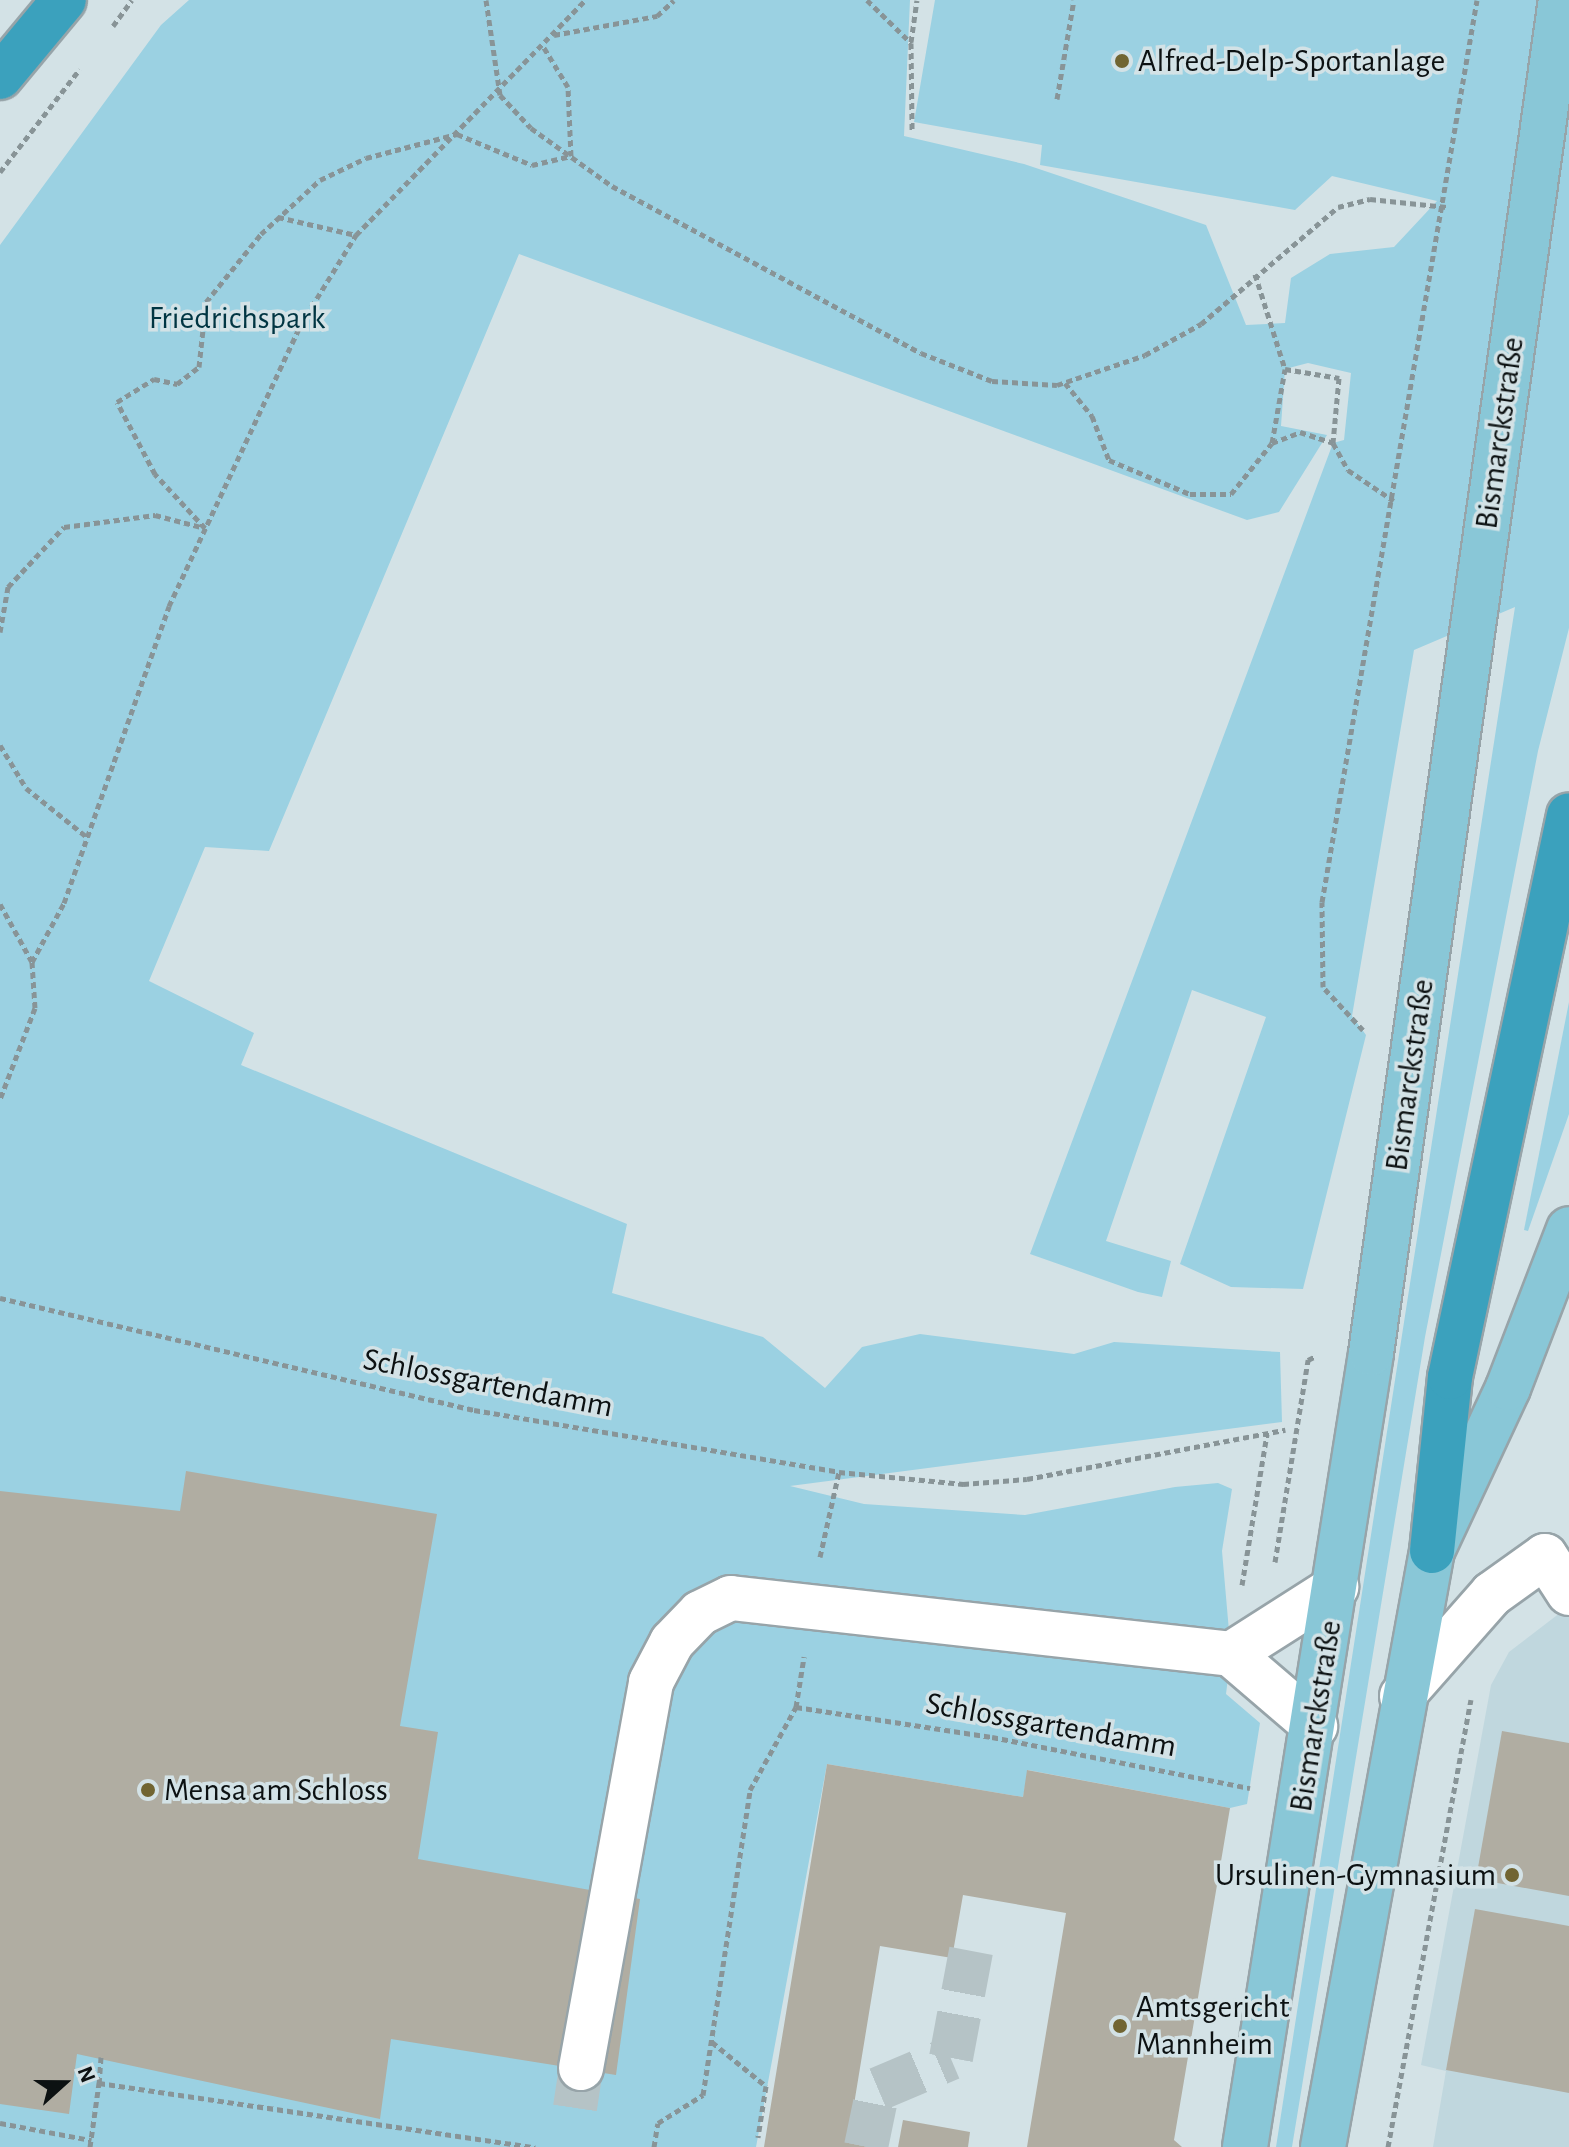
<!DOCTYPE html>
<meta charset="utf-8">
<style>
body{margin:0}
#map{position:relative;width:1569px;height:2147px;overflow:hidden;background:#d3e2e6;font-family:"Alegreya Sans",sans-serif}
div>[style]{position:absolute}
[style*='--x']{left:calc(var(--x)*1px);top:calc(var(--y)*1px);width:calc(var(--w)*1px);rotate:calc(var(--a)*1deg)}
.built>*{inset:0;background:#c0d7de}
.green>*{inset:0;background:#9bd1e2}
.building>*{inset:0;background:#b0ada2}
.minor-tunnel>*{height:44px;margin-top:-22px;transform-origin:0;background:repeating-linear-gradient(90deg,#b5c3c6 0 44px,transparent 0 66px)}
.path>*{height:5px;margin-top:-2.5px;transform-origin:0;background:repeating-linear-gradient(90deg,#889497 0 6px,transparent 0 10px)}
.roads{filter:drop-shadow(2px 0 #97a4a9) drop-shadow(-2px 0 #97a4a9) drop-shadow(0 2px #97a4a9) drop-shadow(0 -2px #97a4a9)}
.minor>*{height:44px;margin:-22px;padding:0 22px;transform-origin:22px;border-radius:22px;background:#fff}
.major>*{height:44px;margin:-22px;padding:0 22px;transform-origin:22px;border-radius:22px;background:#89c7d7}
.highway>*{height:44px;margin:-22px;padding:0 22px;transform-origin:22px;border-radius:22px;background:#3ba1bd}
.dots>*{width:22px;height:22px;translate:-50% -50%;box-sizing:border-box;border:4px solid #d3e2e6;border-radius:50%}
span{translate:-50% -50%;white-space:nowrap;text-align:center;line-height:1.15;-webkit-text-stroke:7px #d3e2e6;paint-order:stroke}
.poi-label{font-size:32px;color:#0c1112}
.left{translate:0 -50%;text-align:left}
.right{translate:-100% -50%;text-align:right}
.park-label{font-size:32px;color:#003542}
.street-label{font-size:32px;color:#0c1112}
.north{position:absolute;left:24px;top:2043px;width:80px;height:80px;-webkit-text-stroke:6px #d3e2e6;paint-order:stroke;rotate:69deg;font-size:22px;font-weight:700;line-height:32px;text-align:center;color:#0c1112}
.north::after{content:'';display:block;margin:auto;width:28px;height:36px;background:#0c1112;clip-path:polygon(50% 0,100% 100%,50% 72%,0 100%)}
</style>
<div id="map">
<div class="built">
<i style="clip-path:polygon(1569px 1606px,1569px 2147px,1433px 2147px,1446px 2071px,1421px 2065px,1491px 1685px,1509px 1652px)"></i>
</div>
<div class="green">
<i style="clip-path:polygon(189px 0,910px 0,904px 136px,1024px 164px,1206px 225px,1246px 325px,1285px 323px,1291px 278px,1330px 254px,1394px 247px,1437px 201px,1332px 176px,1295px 210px,1040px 165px,1042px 145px,914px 122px,935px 0,1569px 0,1569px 628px,1538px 751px,1425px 1337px,1292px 2147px,1276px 2147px,1515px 607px,1414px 650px,1352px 1016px,1366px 1035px,1303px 1289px,1231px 1287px,1180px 1264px,1266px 1017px,1192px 990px,1106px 1241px,1171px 1261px,1162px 1297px,1138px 1292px,1030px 1254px,1333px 443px,1344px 440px,1351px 373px,1308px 363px,1285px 369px,1281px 426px,1327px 435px,1279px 512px,1247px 520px,519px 254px,269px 851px,205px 847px,149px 981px,254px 1033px,241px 1065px,627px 1224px,612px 1293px,763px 1337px,825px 1388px,862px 1347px,920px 1334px,1074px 1354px,1114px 1342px,1280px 1352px,1282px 1422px,790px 1486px,864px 1504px,1025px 1515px,1175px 1487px,1218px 1483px,1232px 1489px,1222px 1551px,1231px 1654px,1226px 1694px,1260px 1723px,1247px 1804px,1230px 1808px,1028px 1770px,1023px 1797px,827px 1764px,756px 2147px,0 2147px,0 245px,161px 25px)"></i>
<i style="clip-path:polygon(1569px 1002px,1569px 1114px,1528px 1231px,1524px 1230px)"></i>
</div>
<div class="building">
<i style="clip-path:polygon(186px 1471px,437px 1514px,400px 1726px,438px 1732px,418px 1859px,640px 1899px,616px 2075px,391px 2039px,380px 2119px,77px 2054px,69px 2114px,0 2104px,0 1491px,180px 1511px)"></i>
<i style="clip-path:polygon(1502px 1731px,1569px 1743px,1569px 1896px,1476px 1879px)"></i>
<i style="clip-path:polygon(827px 1764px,1023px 1797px,1027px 1770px,1230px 1808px,1174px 2140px,1182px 2147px,1027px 2147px,1066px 1913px,963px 1895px,952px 1958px,880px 1946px,848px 2141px,873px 2147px,764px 2147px)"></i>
<i style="clip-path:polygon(1475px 1909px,1569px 1926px,1569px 2093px,1446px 2070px)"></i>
<i style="clip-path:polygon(903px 2120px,970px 2132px,968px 2147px,898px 2147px)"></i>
</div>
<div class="minor-tunnel">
<i style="--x:575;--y:2108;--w:40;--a:-81.5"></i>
<i style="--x:866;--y:2147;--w:59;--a:-78.3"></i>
<i style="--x:878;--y:2089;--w:79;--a:-23"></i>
<i style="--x:951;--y:2058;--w:109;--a:-79.4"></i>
</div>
<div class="path">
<i style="--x:486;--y:0;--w:96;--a:81.6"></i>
<i style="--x:500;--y:95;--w:45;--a:46.8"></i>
<i style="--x:531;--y:128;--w:100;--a:35.6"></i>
<i style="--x:612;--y:186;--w:351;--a:28.4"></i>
<i style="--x:921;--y:353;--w:76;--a:21.5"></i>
<i style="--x:992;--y:381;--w:65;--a:3.5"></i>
<i style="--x:1057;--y:385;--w:93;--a:-18.8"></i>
<i style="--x:1145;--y:355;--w:64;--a:-29"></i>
<i style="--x:1201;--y:324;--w:180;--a:-40.5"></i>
<i style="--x:1338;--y:207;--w:33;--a:-14"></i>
<i style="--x:1370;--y:199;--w:77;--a:5.9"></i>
<i style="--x:867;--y:0;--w:62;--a:44.3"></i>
<i style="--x:911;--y:43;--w:88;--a:89.3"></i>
<i style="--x:113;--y:26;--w:32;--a:-54"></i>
<i style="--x:554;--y:35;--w:105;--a:-10.5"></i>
<i style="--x:657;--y:16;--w:23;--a:-43"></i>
<i style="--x:911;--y:42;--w:42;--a:-81.9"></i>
<i style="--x:1057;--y:99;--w:100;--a:-80.3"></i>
<i style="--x:0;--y:172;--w:130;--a:-52.2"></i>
<i style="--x:278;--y:217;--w:80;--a:13"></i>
<i style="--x:1255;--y:274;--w:100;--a:72.5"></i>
<i style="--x:1285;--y:369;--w:55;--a:9.5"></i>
<i style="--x:1339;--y:378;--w:65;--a:95.3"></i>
<i style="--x:1333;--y:443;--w:31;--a:61"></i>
<i style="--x:1348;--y:470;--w:55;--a:34"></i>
<i style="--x:1065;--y:383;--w:43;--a:50.7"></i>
<i style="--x:1092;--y:416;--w:47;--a:68.9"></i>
<i style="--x:1109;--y:460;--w:88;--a:22.8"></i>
<i style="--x:1190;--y:494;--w:41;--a:0"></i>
<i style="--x:1231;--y:494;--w:65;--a:-51.2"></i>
<i style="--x:1272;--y:443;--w:30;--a:-21"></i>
<i style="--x:1300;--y:432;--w:35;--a:18"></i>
<i style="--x:1272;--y:443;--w:75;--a:-80"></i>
<i style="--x:205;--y:528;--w:74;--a:-132.8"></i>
<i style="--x:155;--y:474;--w:81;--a:-117.8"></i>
<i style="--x:117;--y:402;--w:44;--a:-31.9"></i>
<i style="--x:154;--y:379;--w:24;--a:12"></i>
<i style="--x:177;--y:384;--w:28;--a:-38"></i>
<i style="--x:199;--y:367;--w:65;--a:-83.9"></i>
<i style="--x:206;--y:302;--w:87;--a:-51"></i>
<i style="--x:261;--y:234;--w:80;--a:-42.5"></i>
<i style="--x:320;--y:180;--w:51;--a:-25.6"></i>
<i style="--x:366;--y:158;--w:94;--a:-14.8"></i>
<i style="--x:457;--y:134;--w:81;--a:22.5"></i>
<i style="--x:532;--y:165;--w:40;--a:-13"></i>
<i style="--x:571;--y:156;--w:69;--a:-92.5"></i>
<i style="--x:568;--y:87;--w:48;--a:-121.4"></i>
<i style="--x:0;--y:632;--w:46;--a:-79.9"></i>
<i style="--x:8;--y:587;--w:82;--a:-47"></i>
<i style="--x:64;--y:527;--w:92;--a:-7.5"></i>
<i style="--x:155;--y:515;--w:52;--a:14.6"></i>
<i style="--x:0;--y:745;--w:50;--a:58.8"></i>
<i style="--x:26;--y:788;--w:78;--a:38.8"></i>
<i style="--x:0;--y:904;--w:66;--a:61.1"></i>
<i style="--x:32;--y:962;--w:46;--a:86.3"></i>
<i style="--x:35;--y:1008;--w:97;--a:111"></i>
<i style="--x:32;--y:962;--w:67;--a:-61.5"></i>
<i style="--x:64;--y:903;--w:315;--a:-70.5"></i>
<i style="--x:169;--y:606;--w:311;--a:-64.9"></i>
<i style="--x:301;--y:324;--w:105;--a:-58.3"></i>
<i style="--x:356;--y:235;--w:328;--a:-45.7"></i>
<i style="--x:1363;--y:1030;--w:59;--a:-132.9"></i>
<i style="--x:1323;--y:987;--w:85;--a:-90.7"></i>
<i style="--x:1322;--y:902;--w:915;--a:-80.25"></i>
<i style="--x:0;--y:1298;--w:487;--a:13.3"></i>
<i style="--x:474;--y:1410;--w:370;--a:9.6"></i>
<i style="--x:839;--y:1472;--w:125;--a:5.5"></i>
<i style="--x:963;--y:1484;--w:64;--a:-4.5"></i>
<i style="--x:1027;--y:1479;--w:263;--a:-10.8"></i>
<i style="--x:820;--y:1557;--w:87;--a:-77.4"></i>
<i style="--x:1275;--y:1562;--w:205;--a:-80.7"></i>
<i style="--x:1308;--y:1360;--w:9;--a:-27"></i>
<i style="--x:1242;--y:1585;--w:153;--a:-80.6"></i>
<i style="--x:796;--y:1707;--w:198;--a:8.7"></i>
<i style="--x:992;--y:1737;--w:263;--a:11.2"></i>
<i style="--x:712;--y:2042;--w:70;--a:39.2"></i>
<i style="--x:766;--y:2086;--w:52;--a:98.9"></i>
<i style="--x:101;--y:2057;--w:26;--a:94"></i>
<i style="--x:99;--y:2083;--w:441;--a:8.4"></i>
<i style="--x:0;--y:2123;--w:93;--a:10.6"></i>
<i style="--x:90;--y:2147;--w:65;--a:-82"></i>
<i style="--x:654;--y:2147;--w:24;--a:-81"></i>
<i style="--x:658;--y:2123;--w:53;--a:-31.9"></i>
<i style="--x:703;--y:2095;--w:309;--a:-81.2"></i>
<i style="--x:750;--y:1790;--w:95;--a:-61"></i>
<i style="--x:796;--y:1707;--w:51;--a:-80.9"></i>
<i style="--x:1388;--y:2147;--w:455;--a:-79.5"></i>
</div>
<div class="roads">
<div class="minor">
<i style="--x:1231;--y:1654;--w:125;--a:-32.5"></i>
<i style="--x:1402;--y:1696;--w:136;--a:-48.6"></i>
<i style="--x:1492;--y:1594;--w:65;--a:-35.6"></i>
<i style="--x:1545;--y:1556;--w:44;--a:57"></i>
<i style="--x:581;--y:2068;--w:392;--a:-79.7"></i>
<i style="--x:651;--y:1682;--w:45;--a:-62.3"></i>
<i style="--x:672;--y:1642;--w:40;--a:-46"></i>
<i style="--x:700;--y:1613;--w:34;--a:-26"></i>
<i style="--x:731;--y:1598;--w:503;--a:6.39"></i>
<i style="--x:1231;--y:1654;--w:111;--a:40.6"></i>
</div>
<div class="major">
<i style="--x:1245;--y:2147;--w:804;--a:-80.98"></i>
<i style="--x:1371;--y:1353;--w:1366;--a:-82.01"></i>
<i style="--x:1323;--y:2147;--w:606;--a:-79.64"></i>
<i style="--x:1432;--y:1551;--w:180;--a:-65"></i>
<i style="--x:1508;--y:1388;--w:170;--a:-69"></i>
</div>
<div class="highway">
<i style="--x:0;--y:77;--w:100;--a:-50.3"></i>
<i style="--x:1432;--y:1551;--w:175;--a:-84.1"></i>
<i style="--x:1450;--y:1377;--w:574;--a:-78.04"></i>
</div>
</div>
<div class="dots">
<i style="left:1122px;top:61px;background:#716532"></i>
<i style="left:148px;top:1790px;background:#716532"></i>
<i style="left:1512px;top:1875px;background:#716532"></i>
<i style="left:1120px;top:2026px;background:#716532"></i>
</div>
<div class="poi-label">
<span class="left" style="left:1138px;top:61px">Alfred-Delp-Sportanlage</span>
<span class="left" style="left:164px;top:1790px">Mensa am Schloss</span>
<span class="right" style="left:1496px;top:1875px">Ursulinen-Gymnasium</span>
<span class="left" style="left:1136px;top:2026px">Amtsgericht<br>Mannheim</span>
</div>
<div class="park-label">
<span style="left:237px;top:318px">Friedrichspark</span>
</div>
<div class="street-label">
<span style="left:1500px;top:433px;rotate:-82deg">Bismarckstraße</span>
<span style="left:1410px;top:1075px;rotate:-82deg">Bismarckstraße</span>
<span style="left:488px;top:1383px;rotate:11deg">Schlossgartendamm</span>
<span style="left:1316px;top:1716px;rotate:-81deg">Bismarckstraße</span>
<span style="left:1051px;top:1725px;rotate:10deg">Schlossgartendamm</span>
</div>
<div class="north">N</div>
</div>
